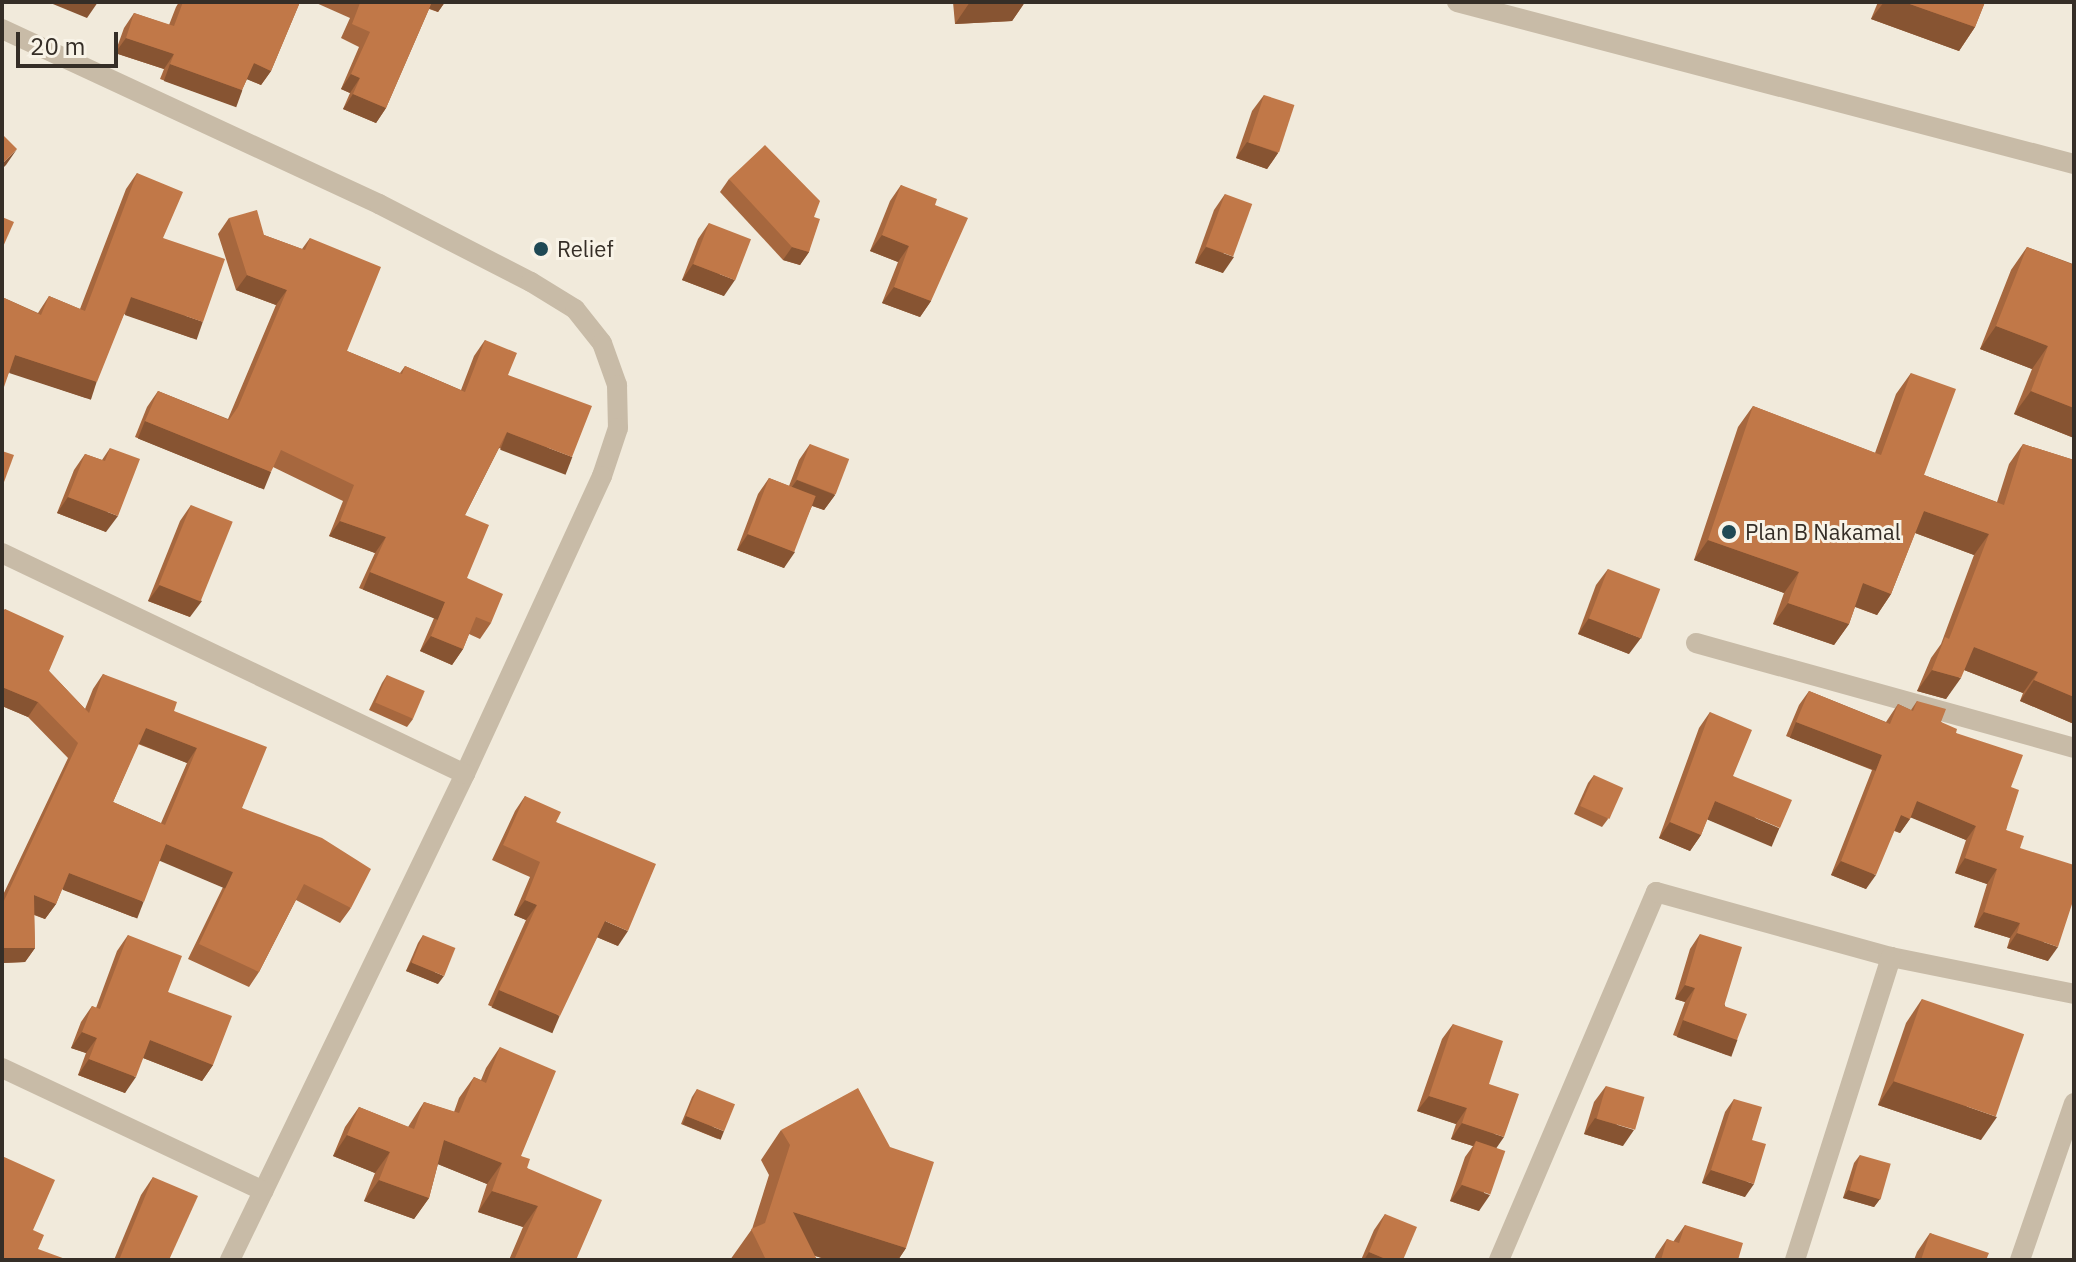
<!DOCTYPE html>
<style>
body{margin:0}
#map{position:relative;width:2076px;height:1262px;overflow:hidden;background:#f1eadb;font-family:"IBM Plex Sans",sans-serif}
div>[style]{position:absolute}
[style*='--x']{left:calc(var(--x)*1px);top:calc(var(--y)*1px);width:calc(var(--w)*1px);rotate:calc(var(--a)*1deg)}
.minor>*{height:20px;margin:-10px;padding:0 10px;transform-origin:10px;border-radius:10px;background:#c8bba7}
.wall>*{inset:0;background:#a6673e}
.shaded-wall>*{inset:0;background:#875432;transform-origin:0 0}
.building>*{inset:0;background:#c17848;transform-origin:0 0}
.dots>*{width:22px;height:22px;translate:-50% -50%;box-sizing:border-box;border:4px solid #f8f3e7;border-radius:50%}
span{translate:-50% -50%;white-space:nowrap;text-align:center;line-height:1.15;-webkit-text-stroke:6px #f8f3e7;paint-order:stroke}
.poi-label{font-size:22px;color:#352e27}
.left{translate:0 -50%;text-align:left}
.frame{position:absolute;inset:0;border:4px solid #352e27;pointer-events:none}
.scale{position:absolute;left:16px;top:32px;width:102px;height:36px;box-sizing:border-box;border:4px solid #352e27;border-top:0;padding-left:10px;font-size:24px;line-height:28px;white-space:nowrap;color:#352e27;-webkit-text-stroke:6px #f8f3e7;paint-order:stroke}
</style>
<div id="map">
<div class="minor">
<i style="--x:1457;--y:2;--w:638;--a:14.71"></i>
<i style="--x:2;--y:29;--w:416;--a:24.9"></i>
<i style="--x:379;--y:204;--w:171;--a:27.2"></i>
<i style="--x:531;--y:282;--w:52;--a:31.5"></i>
<i style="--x:575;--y:309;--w:43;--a:51.5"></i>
<i style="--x:602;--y:343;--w:45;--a:70.3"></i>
<i style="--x:617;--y:385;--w:43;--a:88.7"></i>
<i style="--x:618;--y:428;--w:51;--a:108.4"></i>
<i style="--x:602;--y:476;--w:328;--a:114.7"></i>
<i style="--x:465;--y:774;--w:540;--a:115.81"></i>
<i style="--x:2;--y:553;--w:513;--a:25.52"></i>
<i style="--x:1696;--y:643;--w:392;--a:15.5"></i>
<i style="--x:2;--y:1068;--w:289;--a:25.2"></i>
<i style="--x:1499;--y:1260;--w:400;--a:-66.9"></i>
<i style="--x:1656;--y:892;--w:244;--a:15.5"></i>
<i style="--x:1891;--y:957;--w:187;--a:11.4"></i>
<i style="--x:1795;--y:1260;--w:318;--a:-72.4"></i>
<i style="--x:2020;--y:1260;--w:166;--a:-71"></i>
</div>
<div class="wall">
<i style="clip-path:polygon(179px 2px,300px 2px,271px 71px,261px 85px,247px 79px,242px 90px,232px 105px,160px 79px,164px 69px,115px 53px,124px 28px,134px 13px,169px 25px,176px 7px)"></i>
<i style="clip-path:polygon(314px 2px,445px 2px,438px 12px,429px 9px,386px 108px,376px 123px,343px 109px,350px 93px,341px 89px,359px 47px,341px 38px,350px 18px)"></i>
<i style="clip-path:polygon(953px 2px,1025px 2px,1012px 21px,955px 24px)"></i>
<i style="clip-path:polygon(1878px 2px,1985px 2px,1975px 27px,1959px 51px,1871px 19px)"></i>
<i style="clip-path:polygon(1264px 95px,1278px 153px,1267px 169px,1236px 158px,1252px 111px)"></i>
<i style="clip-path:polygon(137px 173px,163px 238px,192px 338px,124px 314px,86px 398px,9px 372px,2px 389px,2px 297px,38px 313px,49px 296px,80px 309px,126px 189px)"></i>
<i style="clip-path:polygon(729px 179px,814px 217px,809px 252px,800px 265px,783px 260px,720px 192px)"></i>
<i style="clip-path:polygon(901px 185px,935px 205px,931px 301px,920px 317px,882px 303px,898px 262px,870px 251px,890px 201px)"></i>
<i style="clip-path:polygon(1225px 194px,1223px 273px,1195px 263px,1214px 210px)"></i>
<i style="clip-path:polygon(229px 218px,264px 235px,302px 249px,310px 238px,347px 351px,400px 373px,405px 366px,461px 390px,474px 356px,485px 340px,508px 375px,561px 472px,499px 448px,465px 515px,467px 578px,491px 623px,480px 639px,469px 634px,463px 649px,452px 665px,420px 651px,434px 618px,359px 588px,375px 553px,329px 536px,343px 501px,273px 467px,260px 488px,135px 437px,147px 407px,158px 391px,228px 419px,276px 305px,236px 290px,218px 234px)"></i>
<i style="clip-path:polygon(709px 223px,724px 296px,682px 280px,698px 239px)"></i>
<i style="clip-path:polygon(2027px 247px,2073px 264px,2074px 262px,2074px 438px,2014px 414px,2032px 369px,1980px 349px,2011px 270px)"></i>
<i style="clip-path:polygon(1911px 373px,1924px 475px,1997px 502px,2009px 464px,2023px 444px,2074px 460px,2074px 724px,2020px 701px,2023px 693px,1964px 670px,1946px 699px,1917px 691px,1931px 658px,1941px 644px,1974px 555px,1915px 533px,1891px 594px,1877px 615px,1855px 607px,1849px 624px,1834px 645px,1773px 624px,1784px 593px,1694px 560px,1738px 427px,1753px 406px,1875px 453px,1896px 394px)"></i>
<i style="clip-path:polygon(810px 444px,835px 495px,824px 510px,812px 506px,784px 568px,737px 550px,758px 494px,769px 478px,789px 486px,799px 460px)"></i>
<i style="clip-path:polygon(110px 448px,106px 532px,57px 513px,74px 470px,85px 454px,102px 460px)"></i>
<i style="clip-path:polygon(191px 505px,190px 617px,148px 601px,180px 521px)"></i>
<i style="clip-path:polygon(1608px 569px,1629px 654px,1578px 634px,1596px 585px)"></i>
<i style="clip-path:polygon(evenodd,5px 609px,49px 671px,85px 709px,93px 689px,103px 674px,174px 711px,242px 808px,351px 908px,340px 923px,296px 900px,259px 972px,249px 987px,188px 959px,223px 887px,160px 860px,133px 917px,62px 889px,56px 904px,45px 919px,34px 915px,35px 948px,25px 962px,2px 963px,2px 897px,68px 758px,28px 717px,2px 706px,2px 613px,5px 609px,138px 744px,187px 763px,161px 823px,113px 802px,138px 744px)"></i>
<i style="clip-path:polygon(387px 675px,413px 719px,407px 727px,369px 710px,382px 683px)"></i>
<i style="clip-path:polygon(1809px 691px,1886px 722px,1898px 704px,1911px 710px,1917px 701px,1941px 722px,1956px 733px,2011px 787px,2006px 830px,2020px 848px,2048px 961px,2007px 948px,2010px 938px,1974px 927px,1987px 884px,1955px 873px,1966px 840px,1911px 817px,1900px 833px,1894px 831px,1866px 889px,1831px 875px,1872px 770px,1786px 736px,1799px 705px)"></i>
<i style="clip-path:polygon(1710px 712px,1733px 776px,1769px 844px,1707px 819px,1701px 835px,1690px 851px,1659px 838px,1699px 728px)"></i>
<i style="clip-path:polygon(1594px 775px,1608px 819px,1602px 827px,1574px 814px,1588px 783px)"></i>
<i style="clip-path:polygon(525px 796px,556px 822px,618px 946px,597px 937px,549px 1031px,488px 1005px,526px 920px,514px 915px,530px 877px,492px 860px,515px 811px)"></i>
<i style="clip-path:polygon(1700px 934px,1737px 1040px,1727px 1055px,1673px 1035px,1685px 1002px,1675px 999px,1690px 949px)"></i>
<i style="clip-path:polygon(128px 935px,168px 992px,213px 1065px,202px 1081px,143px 1058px,125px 1093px,78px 1075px,86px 1053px,71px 1048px,81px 1022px,92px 1006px,96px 1008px,117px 951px)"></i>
<i style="clip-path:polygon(423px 935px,438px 984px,406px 971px,418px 943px)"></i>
<i style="clip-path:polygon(1922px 999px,1981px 1140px,1878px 1105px,1906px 1023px)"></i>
<i style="clip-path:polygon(1453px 1024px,1489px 1084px,1496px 1148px,1479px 1211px,1450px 1201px,1465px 1157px,1473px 1146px,1451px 1139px,1456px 1124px,1417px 1111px,1442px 1039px)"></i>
<i style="clip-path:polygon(500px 1047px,521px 1156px,576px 1260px,509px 1260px,523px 1227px,478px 1212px,487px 1184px,438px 1164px,429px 1198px,414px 1219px,364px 1201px,375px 1173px,333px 1156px,345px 1127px,359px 1107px,408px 1127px,424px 1102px,454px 1112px,459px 1098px,474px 1077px,481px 1080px,486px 1068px)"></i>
<i style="clip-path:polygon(1606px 1086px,1623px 1146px,1584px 1134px,1594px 1102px)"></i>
<i style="clip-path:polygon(697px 1089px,718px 1139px,681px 1124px,692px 1097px)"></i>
<i style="clip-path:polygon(1734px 1099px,1752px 1140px,1745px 1197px,1702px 1183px,1725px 1112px)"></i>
<i style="clip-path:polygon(781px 1130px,906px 1248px,898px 1260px,828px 1260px,815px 1256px,817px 1260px,730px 1260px,752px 1229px,769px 1175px,761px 1160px)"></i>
<i style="clip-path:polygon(1860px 1155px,1880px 1199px,1874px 1207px,1843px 1198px,1854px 1163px)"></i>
<i style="clip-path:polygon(153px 1177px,169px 1260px,114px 1260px,141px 1195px)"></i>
<i style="clip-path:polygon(1385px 1214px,1403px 1260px,1361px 1260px,1374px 1230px)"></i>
<i style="clip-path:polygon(1685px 1225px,1738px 1260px,1654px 1260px,1656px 1255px,1667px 1239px,1673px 1242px)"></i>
<i style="clip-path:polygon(1930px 1233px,1986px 1260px,1914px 1260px,1917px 1252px)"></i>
</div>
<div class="shaded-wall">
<i style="clip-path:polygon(48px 2px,98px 2px,87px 18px)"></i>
<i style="clip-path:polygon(430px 2px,445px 2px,438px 12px,426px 7px)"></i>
<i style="clip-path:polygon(970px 2px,1025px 2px,1012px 21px,955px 24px)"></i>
<i style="clip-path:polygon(1884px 2px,1904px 2px,1975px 27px,1959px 51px,1871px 19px)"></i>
<i style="clip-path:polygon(126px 38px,174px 54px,164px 69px,115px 53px)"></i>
<i style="clip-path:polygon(254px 63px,271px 71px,261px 85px,244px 78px)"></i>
<i style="left:170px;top:64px;width:77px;height:18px;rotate:20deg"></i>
<i style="clip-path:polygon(351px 74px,360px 78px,350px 93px,341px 89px)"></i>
<i style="clip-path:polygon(353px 94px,386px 108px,376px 123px,343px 109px)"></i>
<i style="clip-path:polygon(1247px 142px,1278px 153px,1267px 169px,1236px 158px)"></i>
<i style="clip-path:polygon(17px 149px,6px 165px,2px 169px,2px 164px)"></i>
<i style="clip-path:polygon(882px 235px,909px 246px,898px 262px,870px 251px)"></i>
<i style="clip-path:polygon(792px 247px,809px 252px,800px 265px,783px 260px)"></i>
<i style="clip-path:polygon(1206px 247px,1234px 257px,1223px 273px,1195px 263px)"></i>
<i style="clip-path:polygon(693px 264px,735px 280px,724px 296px,682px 280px)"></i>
<i style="clip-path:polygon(247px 275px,287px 290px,276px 305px,236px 290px)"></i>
<i style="clip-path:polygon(894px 287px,931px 301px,920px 317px,882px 303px)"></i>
<i style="left:131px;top:297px;width:76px;height:19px;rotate:19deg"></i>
<i style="clip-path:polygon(1996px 326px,2048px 346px,2032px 369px,1980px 349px)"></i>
<i style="left:15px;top:355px;width:86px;height:19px;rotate:18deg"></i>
<i style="clip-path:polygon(2031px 391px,2074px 408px,2074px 438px,2014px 414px)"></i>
<i style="left:145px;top:421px;width:136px;height:19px;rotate:22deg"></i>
<i style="left:507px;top:432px;width:70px;height:19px;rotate:21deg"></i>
<i style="clip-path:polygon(797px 480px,835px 495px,824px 510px,785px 496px)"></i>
<i style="clip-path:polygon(68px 497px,118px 516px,106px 532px,57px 513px)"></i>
<i style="clip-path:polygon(1924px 511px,1989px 534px,1974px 555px,1910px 531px)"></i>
<i style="clip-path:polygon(340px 521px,386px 537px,375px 553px,329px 536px)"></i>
<i style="clip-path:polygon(748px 534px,795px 552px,784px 568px,737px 550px)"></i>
<i style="clip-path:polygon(1708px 540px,1799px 572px,1784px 593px,1694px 560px)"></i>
<i style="left:370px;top:572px;width:81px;height:19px;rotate:22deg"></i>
<i style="clip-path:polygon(1863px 583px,1891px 594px,1877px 615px,1848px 604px)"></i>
<i style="clip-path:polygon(160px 585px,202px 601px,190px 617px,148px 601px)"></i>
<i style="clip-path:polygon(1788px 603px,1849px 624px,1834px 645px,1773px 624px)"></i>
<i style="clip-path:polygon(1589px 618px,1641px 638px,1629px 654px,1578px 634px)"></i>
<i style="clip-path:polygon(431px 636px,463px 649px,452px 665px,420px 651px)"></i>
<i style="clip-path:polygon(1974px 647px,2038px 672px,2023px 693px,1959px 668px)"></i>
<i style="clip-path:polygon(1932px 670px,1961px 678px,1946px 699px,1917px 691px)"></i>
<i style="clip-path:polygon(2034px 680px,2074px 697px,2074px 724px,2020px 701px)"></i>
<i style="clip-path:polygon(2px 687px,38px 702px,28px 717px,2px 706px)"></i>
<i style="left:1796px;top:722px;width:92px;height:17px;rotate:21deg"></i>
<i style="clip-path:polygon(146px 728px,197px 748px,187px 763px,135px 742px)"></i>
<i style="left:1715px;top:801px;width:70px;height:20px;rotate:23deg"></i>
<i style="clip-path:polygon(1917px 801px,1976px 826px,1966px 840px,1907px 816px)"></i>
<i style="clip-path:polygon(1901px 815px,1910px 819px,1900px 833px,1891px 829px)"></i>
<i style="clip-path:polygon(1670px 822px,1701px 835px,1690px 851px,1659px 838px)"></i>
<i style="left:166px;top:844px;width:73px;height:18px;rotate:23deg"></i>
<i style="clip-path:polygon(1965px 858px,1997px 869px,1987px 884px,1955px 873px)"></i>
<i style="clip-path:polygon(1841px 861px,1876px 875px,1866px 889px,1831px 875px)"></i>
<i style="left:69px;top:873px;width:80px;height:18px;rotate:21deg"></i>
<i style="clip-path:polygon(34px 895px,56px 904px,45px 919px,23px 910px)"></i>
<i style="clip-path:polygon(525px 900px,537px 905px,526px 920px,514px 915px)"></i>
<i style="clip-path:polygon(1984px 912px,2020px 923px,2010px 938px,1974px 927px)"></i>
<i style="clip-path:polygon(605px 921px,628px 931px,618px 946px,594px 936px)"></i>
<i style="clip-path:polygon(2017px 933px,2058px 947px,2048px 961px,2007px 948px)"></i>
<i style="clip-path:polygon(2px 948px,35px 948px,25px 962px,2px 963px)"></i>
<i style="clip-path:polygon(411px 962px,444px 976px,438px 984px,406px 971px)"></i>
<i style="clip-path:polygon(1685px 985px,1695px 988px,1685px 1002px,1675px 999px)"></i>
<i style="left:499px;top:990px;width:66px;height:19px;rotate:23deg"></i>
<i style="left:1683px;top:1020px;width:58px;height:18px;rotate:20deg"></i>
<i style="clip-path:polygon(82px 1032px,97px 1038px,86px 1053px,71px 1048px)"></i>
<i style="clip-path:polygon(150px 1040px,213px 1065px,202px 1081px,138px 1056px)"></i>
<i style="clip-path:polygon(89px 1059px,136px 1077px,125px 1093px,78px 1075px)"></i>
<i style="clip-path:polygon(1894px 1081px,1997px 1117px,1981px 1140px,1878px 1105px)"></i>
<i style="clip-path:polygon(1429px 1096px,1467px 1108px,1456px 1124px,1417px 1111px)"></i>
<i style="left:686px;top:1116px;width:41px;height:9px;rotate:22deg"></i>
<i style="clip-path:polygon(1595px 1118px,1634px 1130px,1623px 1146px,1584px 1134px)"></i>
<i style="clip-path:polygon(1462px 1123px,1504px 1137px,1493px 1153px,1476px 1141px,1473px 1146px,1451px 1139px)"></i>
<i style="clip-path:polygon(347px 1135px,390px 1152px,375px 1173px,333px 1156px)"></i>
<i style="clip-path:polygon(444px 1140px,502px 1163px,487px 1184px,430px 1161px)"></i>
<i style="clip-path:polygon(1711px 1170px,1754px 1184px,1745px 1197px,1702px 1183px)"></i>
<i style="clip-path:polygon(379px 1180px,429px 1198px,414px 1219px,364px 1201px)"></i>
<i style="clip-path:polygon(1462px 1185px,1490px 1195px,1479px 1211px,1450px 1201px)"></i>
<i style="clip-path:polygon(1848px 1190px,1880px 1199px,1874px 1207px,1843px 1198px)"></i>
<i style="clip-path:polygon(492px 1191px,538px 1206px,523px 1227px,478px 1212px)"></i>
<i style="clip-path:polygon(793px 1212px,906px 1248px,898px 1260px,828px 1260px,772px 1242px)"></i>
<i style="clip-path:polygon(1369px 1252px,1388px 1260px,1364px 1260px)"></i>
</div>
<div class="building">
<i style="clip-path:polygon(183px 2px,300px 2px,271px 71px,254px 63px,242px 90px,170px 64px,174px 54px,126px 38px,134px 13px,174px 26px)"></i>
<i style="clip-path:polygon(358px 2px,432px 2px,386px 108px,353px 94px,360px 78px,351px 74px,370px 32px,352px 24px,360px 3px)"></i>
<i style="clip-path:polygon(1904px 2px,1985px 2px,1975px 27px)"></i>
<i style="left:1264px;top:95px;width:32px;height:50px;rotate:18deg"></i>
<i style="clip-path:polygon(2px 134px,17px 149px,2px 164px)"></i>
<i style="clip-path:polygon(765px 145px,820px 201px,814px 217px,820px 219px,809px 252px,792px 247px,729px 179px)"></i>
<i style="clip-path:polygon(137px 173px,183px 192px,163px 238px,225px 259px,203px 322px,131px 297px,97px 382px,15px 355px,4px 387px,2px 386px,2px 297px,41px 315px,49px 296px,85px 311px)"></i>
<i style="clip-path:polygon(901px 185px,937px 199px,935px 205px,968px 218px,931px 301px,894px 287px,909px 246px,882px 235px)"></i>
<i style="left:1225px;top:194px;width:29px;height:56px;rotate:20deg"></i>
<i style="clip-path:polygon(257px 210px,264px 235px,305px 250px,310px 238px,381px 267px,347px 351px,402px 374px,405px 366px,465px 392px,485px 340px,517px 353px,508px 375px,592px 406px,572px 457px,507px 432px,465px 515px,489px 525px,467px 578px,503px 594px,491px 623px,476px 617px,463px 649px,431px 636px,445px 602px,370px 572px,386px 537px,340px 521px,354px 485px,281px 450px,271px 472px,145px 421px,158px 391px,229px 420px,238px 407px,287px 290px,247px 275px,229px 218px)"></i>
<i style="clip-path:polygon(2px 217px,14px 222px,2px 249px)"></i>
<i style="left:709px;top:223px;width:45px;height:44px;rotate:21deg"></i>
<i style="clip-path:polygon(2027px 247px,2074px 265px,2074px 408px,2031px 391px,2048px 346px,1996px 326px)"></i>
<i style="clip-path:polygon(1911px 373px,1956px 389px,1924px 475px,2004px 505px,2023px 444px,2074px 460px,2074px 697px,2034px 680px,2038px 672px,1974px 647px,1961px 678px,1932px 670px,1945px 637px,1949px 639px,1989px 534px,1924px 511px,1891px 594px,1863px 583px,1849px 624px,1788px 603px,1799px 572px,1708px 540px,1753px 406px,1881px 455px)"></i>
<i style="left:810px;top:444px;width:42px;height:38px;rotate:21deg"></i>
<i style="clip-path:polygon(110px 448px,140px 459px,118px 516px,68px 497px,85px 454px,105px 461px)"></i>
<i style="clip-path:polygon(2px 451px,14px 455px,4px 482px,2px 482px)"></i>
<i style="left:769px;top:478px;width:50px;height:60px;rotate:21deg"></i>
<i style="left:191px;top:505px;width:45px;height:86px;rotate:22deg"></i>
<i style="left:1608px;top:569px;width:56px;height:53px;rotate:21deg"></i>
<i style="clip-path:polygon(evenodd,5px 609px,64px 636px,49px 671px,89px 713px,103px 674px,177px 702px,174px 711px,267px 747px,242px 808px,322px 838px,371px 869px,351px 908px,304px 884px,259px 972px,199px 944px,233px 872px,166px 844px,144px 902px,69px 873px,56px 904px,34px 895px,35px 948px,2px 948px,2px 905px,78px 743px,38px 702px,2px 687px,2px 616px,5px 609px,146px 728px,197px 748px,165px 825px,113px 802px,146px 728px)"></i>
<i style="left:387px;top:675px;width:41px;height:30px;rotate:23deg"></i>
<i style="clip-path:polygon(1809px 691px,1890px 724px,1898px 704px,1913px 711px,1917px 701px,1946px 709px,1941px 722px,1957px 729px,1956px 733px,2023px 755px,2011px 787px,2019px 790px,2006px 830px,2024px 836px,2020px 848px,2074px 865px,2074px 898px,2058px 947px,2017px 933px,2020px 923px,1984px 912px,1997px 869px,1965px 858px,1976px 826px,1917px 801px,1910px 819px,1901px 815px,1876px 875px,1841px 861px,1882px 755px,1796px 722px)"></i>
<i style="clip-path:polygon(1710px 712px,1752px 730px,1733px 776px,1792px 800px,1780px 828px,1715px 801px,1701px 835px,1670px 822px)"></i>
<i style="left:1594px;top:775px;width:32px;height:34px;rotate:24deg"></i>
<i style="clip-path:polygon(525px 796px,561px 812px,556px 822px,656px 864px,628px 931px,605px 921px,560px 1016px,499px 990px,537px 905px,525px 900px,540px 862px,503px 845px)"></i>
<i style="clip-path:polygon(1700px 934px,1742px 947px,1724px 1006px,1747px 1014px,1737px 1040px,1683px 1020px,1695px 988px,1685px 985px)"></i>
<i style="clip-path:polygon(128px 935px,182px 956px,168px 992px,232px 1016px,213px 1065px,150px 1040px,136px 1077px,89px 1059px,97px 1038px,82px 1032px,92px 1006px,100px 1009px)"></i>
<i style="left:423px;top:935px;width:35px;height:30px;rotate:22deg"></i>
<i style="left:1922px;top:999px;width:108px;height:87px;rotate:19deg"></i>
<i style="clip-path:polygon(1453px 1024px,1503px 1041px,1489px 1084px,1519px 1094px,1504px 1137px,1462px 1123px,1467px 1108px,1429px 1096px)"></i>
<i style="clip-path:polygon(500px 1047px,556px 1071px,521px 1156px,530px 1159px,527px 1168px,602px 1200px,576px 1260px,514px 1260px,538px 1206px,492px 1191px,502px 1163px,444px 1140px,429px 1198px,379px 1180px,390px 1152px,347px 1135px,359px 1107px,414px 1129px,424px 1102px,459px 1113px,474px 1077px,486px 1083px)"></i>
<i style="left:1606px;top:1086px;width:40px;height:34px;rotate:16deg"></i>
<i style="clip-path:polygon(858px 1088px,890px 1147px,934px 1162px,906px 1248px,793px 1212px,817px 1260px,766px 1260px,751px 1229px,765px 1223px,790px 1145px,781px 1130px)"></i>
<i style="left:697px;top:1089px;width:41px;height:29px;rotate:22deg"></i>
<i style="clip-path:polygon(1734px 1099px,1762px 1107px,1752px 1140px,1766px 1144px,1754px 1184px,1711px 1170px)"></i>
<i style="left:1476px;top:1141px;width:31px;height:46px;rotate:19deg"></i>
<i style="left:1860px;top:1155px;width:32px;height:37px;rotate:16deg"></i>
<i style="clip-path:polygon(2px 1156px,55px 1180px,33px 1230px,44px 1235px,38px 1249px,68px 1260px,2px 1260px)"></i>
<i style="clip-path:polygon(153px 1177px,198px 1196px,169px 1260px,119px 1260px)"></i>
<i style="clip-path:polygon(1385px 1214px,1417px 1227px,1403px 1260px,1388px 1260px,1369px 1252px)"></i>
<i style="clip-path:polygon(1685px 1225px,1743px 1243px,1738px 1260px,1661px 1260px,1667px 1239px,1679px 1243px)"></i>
<i style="clip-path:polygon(1930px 1233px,1989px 1253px,1986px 1260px,1921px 1260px)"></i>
</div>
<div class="dots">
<i style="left:541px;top:249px;background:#1f4955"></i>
<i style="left:1729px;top:532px;background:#1f4955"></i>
</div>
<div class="poi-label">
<span class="left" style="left:557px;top:249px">Relief</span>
<span class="left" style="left:1745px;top:532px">Plan B Nakamal</span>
</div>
<div class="frame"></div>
<div class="scale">20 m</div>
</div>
